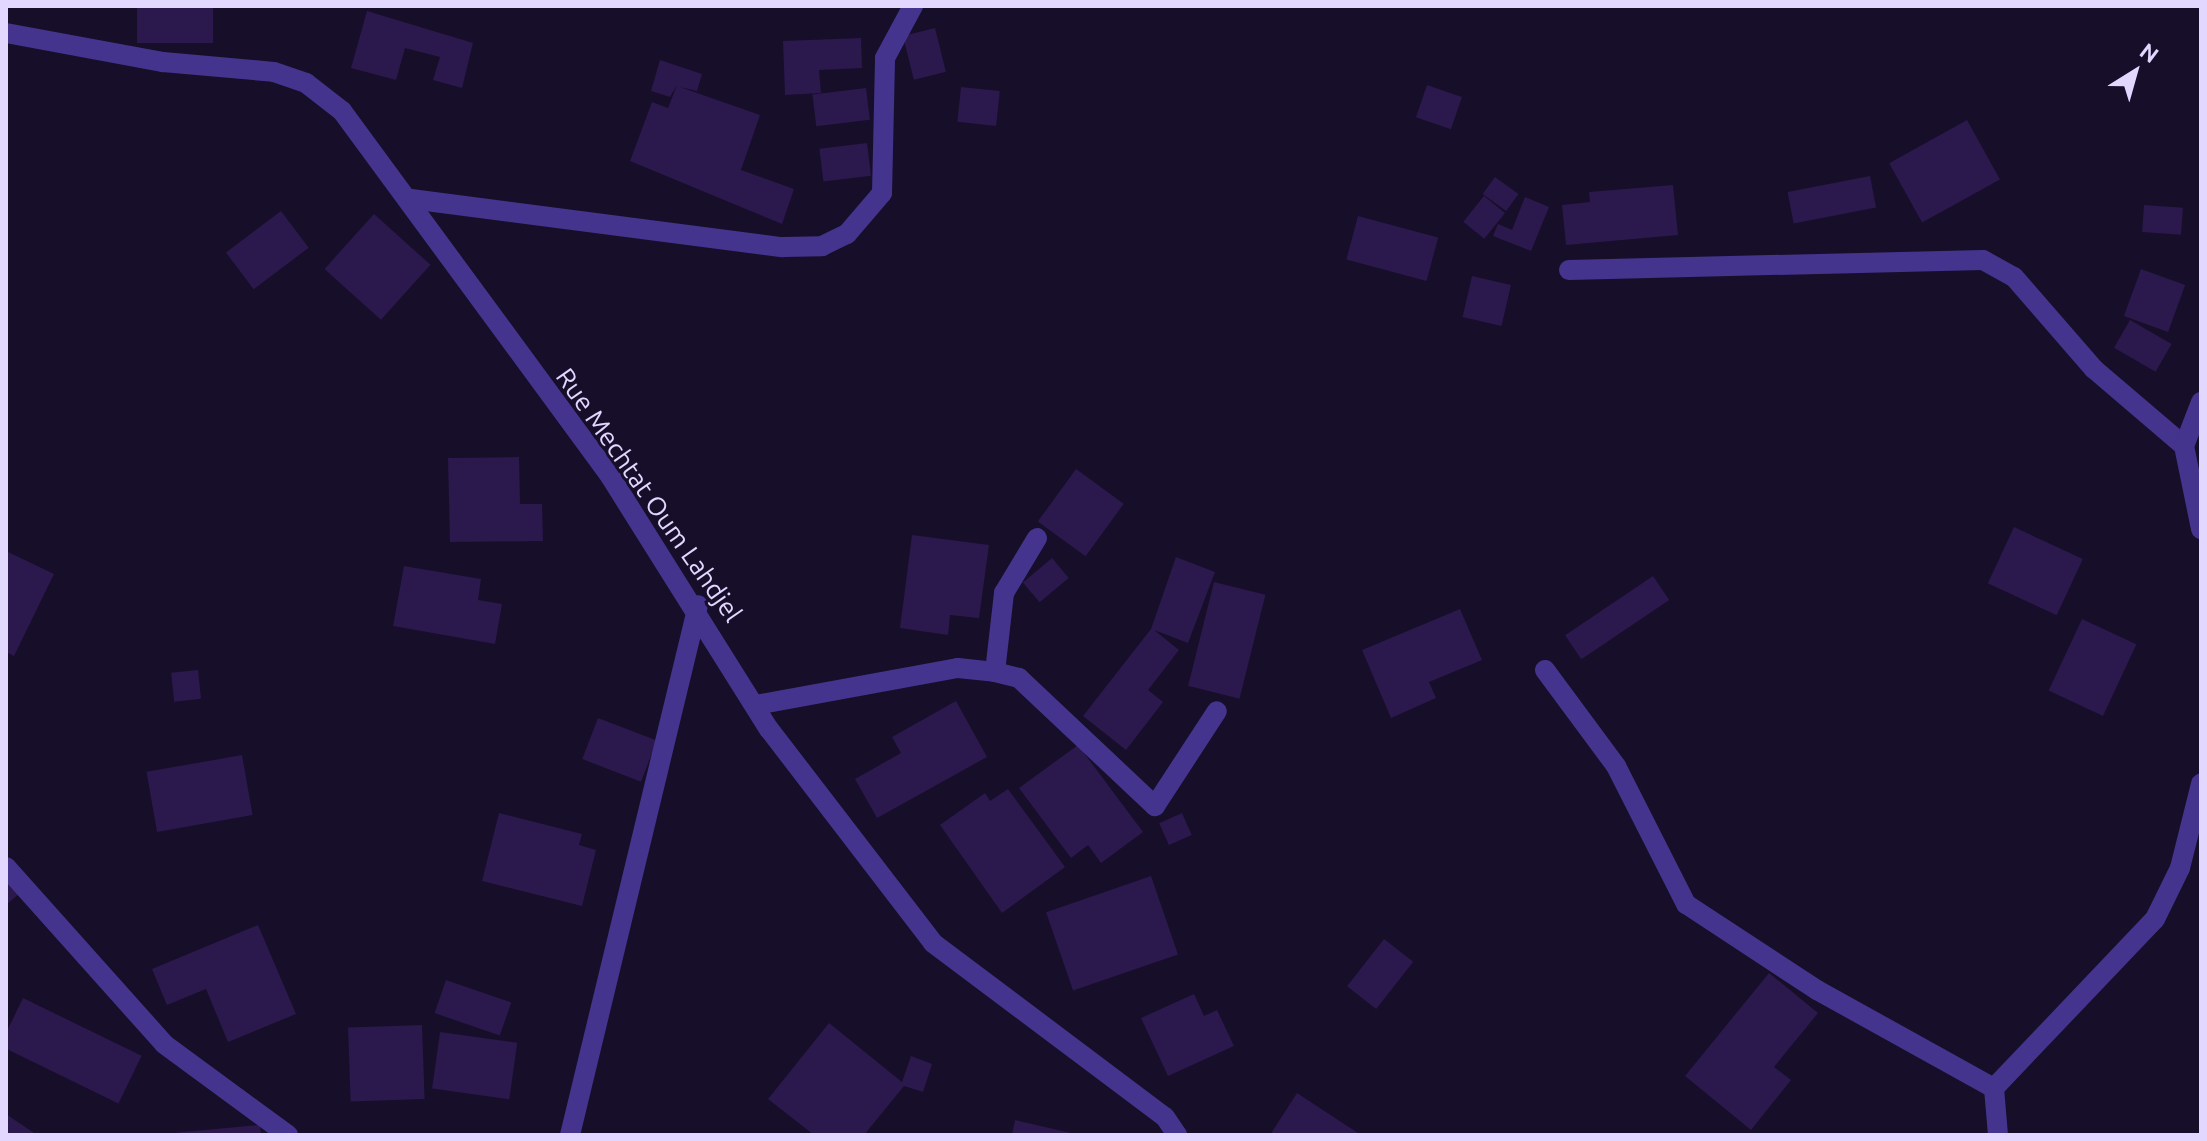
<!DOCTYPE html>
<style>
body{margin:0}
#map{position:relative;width:2207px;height:1141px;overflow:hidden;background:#170e2a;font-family:Ubuntu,sans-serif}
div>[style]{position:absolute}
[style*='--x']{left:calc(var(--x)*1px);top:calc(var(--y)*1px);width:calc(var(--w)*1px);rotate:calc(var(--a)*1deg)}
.building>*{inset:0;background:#2b184d;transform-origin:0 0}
.street>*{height:20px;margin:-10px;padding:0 10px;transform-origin:10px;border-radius:10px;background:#45348d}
span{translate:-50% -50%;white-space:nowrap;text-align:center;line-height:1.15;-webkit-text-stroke:6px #170e2a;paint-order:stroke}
.street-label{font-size:26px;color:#e1d7ff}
.frame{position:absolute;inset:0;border:8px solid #e1d7ff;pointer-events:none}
.north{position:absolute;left:2095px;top:32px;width:80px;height:80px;-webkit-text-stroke:6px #170e2a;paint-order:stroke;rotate:37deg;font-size:22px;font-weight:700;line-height:32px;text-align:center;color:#e1d7ff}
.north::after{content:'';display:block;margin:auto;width:28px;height:36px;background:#e1d7ff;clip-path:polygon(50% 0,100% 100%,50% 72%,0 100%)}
</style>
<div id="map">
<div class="building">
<i style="left:137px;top:6px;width:76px;height:37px"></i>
<i style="clip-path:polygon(367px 11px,473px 43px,462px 88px,433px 80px,440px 57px,405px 48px,396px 80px,351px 68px)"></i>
<i style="left:935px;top:28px;width:45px;height:33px;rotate:76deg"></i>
<i style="clip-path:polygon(861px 38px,862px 68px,819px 70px,821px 93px,785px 95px,783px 41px)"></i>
<i style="clip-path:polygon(660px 60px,702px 74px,697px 91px,680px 87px,760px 115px,741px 170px,794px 189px,782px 224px,630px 161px,652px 102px,668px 108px,677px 85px,670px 97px,651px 91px)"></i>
<i style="left:1427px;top:85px;width:37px;height:34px;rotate:19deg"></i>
<i style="left:961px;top:87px;width:39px;height:35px;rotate:6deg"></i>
<i style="left:866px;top:88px;width:32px;height:54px;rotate:83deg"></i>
<i style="left:1967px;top:120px;width:68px;height:89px;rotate:61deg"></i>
<i style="left:867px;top:143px;width:33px;height:48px;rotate:83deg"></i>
<i style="left:1870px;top:176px;width:32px;height:84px;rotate:79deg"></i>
<i style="left:1495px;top:177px;width:29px;height:21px;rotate:36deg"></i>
<i style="clip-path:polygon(1673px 185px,1678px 235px,1566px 245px,1562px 205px,1590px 202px,1589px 192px)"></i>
<i style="left:1484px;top:196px;width:27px;height:33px;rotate:39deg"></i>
<i style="clip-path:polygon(1525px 197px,1549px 207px,1531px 251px,1493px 236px,1498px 224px,1512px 230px)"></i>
<i style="left:2144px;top:205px;width:39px;height:27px;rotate:4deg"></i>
<i style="left:281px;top:211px;width:46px;height:69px;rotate:53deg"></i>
<i style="left:374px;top:214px;width:76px;height:74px;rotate:42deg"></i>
<i style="left:1358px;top:216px;width:83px;height:45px;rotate:15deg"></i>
<i style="left:2141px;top:269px;width:47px;height:50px;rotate:20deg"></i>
<i style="left:1472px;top:276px;width:40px;height:42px;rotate:13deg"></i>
<i style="left:2130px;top:320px;width:48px;height:32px;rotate:30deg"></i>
<i style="clip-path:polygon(519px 457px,520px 504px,542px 504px,543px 541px,450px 542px,448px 458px)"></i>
<i style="left:1076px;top:469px;width:59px;height:65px;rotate:36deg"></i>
<i style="left:2014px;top:527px;width:76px;height:62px;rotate:25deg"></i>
<i style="clip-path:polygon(912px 535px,989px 545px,979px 618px,950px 615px,948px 635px,900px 628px)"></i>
<i style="clip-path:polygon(6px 551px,54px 574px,14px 656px,6px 652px)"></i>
<i style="clip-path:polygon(1176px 557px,1215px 572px,1188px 643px,1154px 630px,1179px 650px,1148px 690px,1163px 702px,1126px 750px,1083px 716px,1151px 629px)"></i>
<i style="left:1052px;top:558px;width:26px;height:38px;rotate:50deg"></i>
<i style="clip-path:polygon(404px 566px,481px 579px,478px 600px,502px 604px,495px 644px,393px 626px)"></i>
<i style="left:1653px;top:576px;width:29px;height:106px;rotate:56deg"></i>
<i style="left:1214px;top:582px;width:53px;height:107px;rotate:14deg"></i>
<i style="clip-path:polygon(1460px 609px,1482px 660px,1429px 682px,1436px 698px,1391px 718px,1362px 650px)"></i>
<i style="left:2082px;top:619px;width:60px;height:79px;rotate:25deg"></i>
<i style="left:198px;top:670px;width:29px;height:27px;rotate:84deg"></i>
<i style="clip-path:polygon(956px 701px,987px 757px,877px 818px,855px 779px,901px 753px,892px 737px)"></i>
<i style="left:598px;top:718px;width:63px;height:44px;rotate:21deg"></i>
<i style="clip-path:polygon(1078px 745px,1143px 832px,1101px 863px,1088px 845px,1071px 858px,1019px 788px)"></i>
<i style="left:242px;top:755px;width:61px;height:97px;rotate:80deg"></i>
<i style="clip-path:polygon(1008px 789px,1065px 867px,1002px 913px,940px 825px,985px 793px,990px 801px)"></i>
<i style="clip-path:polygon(499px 813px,582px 834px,579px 845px,596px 850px,582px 906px,482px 881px)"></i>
<i style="left:1182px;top:813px;width:24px;height:25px;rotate:66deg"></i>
<i style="left:1151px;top:876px;width:83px;height:111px;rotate:71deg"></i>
<i style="clip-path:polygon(6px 877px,20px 893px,6px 905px)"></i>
<i style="clip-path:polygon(258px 925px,296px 1014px,228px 1042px,206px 989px,167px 1005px,152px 969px)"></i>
<i style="left:1384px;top:939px;width:37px;height:60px;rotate:38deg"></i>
<i style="clip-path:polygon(1769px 973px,1818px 1013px,1774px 1067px,1791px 1080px,1751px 1130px,1685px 1076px)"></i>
<i style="left:446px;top:980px;width:69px;height:35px;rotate:19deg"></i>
<i style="clip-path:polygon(1194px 994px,1204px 1016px,1217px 1010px,1234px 1046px,1168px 1076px,1141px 1018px)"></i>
<i style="left:23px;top:998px;width:132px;height:53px;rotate:26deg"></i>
<i style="clip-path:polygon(829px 1023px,902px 1082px,911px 1056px,932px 1064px,923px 1092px,904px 1086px,864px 1135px,814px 1135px,768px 1099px)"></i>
<i style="left:422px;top:1025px;width:74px;height:74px;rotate:88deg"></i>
<i style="left:440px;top:1032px;width:78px;height:57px;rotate:8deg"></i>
<i style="clip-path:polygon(1297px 1093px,1361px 1135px,1270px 1135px)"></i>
<i style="clip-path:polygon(6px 1114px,37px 1135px,6px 1135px)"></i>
<i style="clip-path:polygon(1015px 1120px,1075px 1134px,1074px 1135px,1012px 1135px)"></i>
<i style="clip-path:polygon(260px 1125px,261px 1135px,173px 1135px,173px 1133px)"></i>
</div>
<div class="street">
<i style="--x:6;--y:33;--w:160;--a:10.5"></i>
<i style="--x:163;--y:62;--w:111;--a:5.1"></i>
<i style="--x:274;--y:72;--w:34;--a:19"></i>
<i style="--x:306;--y:83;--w:46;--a:37.9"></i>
<i style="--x:342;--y:111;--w:453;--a:53.7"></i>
<i style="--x:610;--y:476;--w:299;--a:57.9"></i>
<i style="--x:769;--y:729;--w:270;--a:52.5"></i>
<i style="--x:933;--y:943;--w:290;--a:36.9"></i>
<i style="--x:1165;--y:1117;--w:22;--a:56"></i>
<i style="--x:411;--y:199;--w:375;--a:7.4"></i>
<i style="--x:783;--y:247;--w:39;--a:-1"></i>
<i style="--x:822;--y:246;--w:28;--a:-26"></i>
<i style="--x:847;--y:234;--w:54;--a:-49.5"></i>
<i style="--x:882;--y:193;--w:135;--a:-88.7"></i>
<i style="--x:885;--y:58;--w:59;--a:-61.7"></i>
<i style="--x:1569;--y:270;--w:414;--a:-1.4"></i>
<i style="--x:1983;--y:260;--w:35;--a:29"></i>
<i style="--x:2014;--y:277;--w:122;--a:49"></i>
<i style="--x:2094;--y:369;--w:118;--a:40.5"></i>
<i style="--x:2201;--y:402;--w:47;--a:111.1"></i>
<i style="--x:2184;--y:446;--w:85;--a:78.4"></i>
<i style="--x:1545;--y:670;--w:119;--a:53.5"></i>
<i style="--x:1616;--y:766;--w:155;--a:63.1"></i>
<i style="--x:1686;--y:904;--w:157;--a:33.3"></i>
<i style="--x:1817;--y:990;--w:202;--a:29"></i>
<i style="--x:995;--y:672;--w:80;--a:-83.5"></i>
<i style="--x:1004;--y:593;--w:64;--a:-59"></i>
<i style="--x:756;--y:705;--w:205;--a:-10.4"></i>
<i style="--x:958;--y:668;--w:37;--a:6"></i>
<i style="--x:995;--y:672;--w:25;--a:14"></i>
<i style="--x:1019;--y:678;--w:187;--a:43.3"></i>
<i style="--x:1155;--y:806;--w:113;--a:-56.9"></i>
<i style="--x:6;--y:867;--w:237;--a:48.2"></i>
<i style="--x:164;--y:1044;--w:154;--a:36.3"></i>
<i style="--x:570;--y:1135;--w:545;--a:-76.42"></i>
<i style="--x:1998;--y:1135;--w:47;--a:-94.9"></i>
<i style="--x:1994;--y:1088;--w:233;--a:-46.4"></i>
<i style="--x:2155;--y:919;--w:57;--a:-63.9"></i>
<i style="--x:2180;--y:868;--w:87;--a:-76"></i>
</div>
<div class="street-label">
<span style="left:649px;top:495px;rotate:55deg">Rue Mechtat Oum Lahdjel</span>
</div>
<div class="frame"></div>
<div class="north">N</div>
</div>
